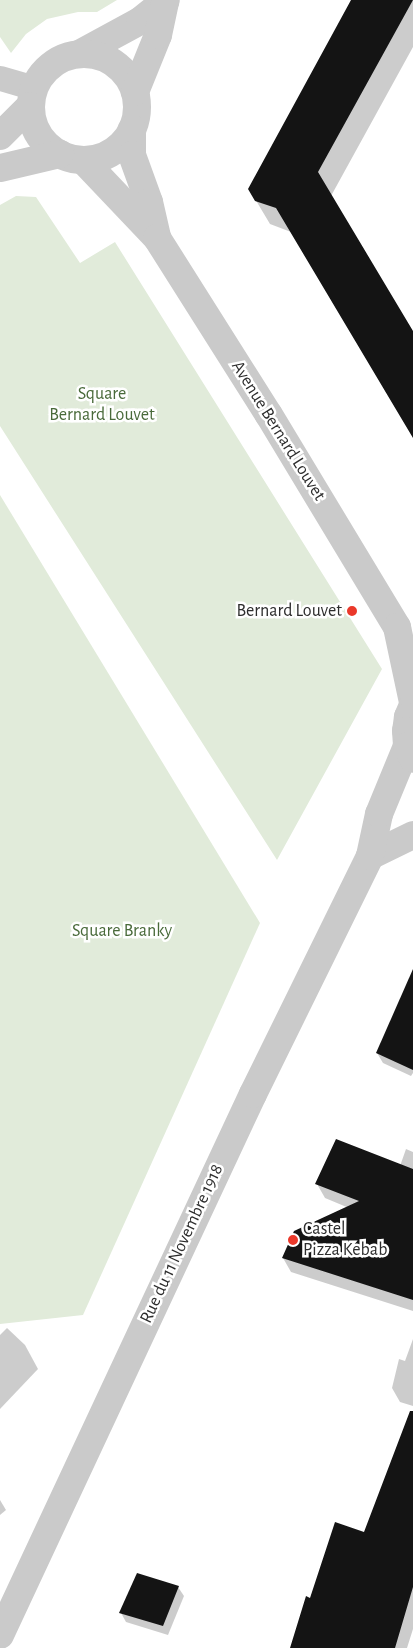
<!DOCTYPE html>
<style>
body{margin:0}
#map{position:relative;width:413px;height:1648px;overflow:hidden;background:#fff;font-family:"Alegreya Sans",sans-serif}
div>[style]{position:absolute}
[style*='--x']{left:calc(var(--x)*1px);top:calc(var(--y)*1px);width:calc(var(--w)*1px);rotate:calc(var(--a)*1deg)}
.green>*{inset:0;background:#e1ebda}
.shadow>*{inset:0;background:#0003}
.building>*{inset:0;background:#141414}
.pedestrian>*{height:25px;margin:-12.5px;padding:0 12.5px;transform-origin:12.5px;border-radius:12.5px;background:#cacaca}
.minor>*{height:28px;margin:-14px;padding:0 14px;transform-origin:14px;border-radius:14px;background:#cacaca}
.tertiary>*{height:28px;margin:-14px;padding:0 14px;transform-origin:14px;border-radius:14px;background:#cacaca}
.tertiary>.ring{margin:-14px;padding:0;box-sizing:content-box;background:none;border:28px solid #cacaca;border-radius:50%}
.dots>*{width:14px;height:14px;translate:-50% -50%;box-sizing:border-box;border:2px solid #fff;border-radius:50%}
span{translate:-50% -50%;white-space:nowrap;text-align:center;line-height:1.15;-webkit-text-stroke:5px #fff;paint-order:stroke}
.park-label{font-size:18px;color:#496a3a}
.street-label{font-size:18px;color:#2d2d2d}
.poi-label{font-size:18px;color:#2d2d2d}
.right{translate:-100% -50%;text-align:right}
.left{translate:0 -50%;text-align:left}
</style>
<div id="map">
<div class="green">
<i style="clip-path:polygon(0 0,117px 0,97px 12px,78px 12px,47px 19px,26px 34px,11px 53px,0 37px)"></i>
<i style="clip-path:polygon(16px 196px,36px 197px,80px 263px,115px 242px,382px 669px,277px 860px,0 426px,0 205px)"></i>
<i style="clip-path:polygon(0 495px,260px 923px,83px 1315px,0 1324px)"></i>
</div>
<div class="shadow">
<i style="clip-path:polygon(352px 0,413px 0,413px 47px,331px 196px,413px 334px,413px 437px,291px 232px,270px 224px,249px 189px)"></i>
<i style="clip-path:polygon(413px 972px,413px 1073px,411px 1076px,383px 1063px,377px 1053px)"></i>
<i style="clip-path:polygon(406px 1149px,413px 1152px,413px 1311px,291px 1272px,283px 1258px,349px 1208px,325px 1198px,317px 1184px,400px 1166px)"></i>
<i style="clip-path:polygon(7px 1328px,25px 1345px,38px 1369px,0 1409px,0 1335px)"></i>
<i style="clip-path:polygon(413px 1339px,413px 1406px,400px 1402px,392px 1388px,399px 1359px,405px 1361px)"></i>
<i style="clip-path:polygon(413px 1461px,413px 1629px,407px 1648px,295px 1648px,311px 1599px,365px 1534px)"></i>
<i style="clip-path:polygon(0 1500px,6px 1510px,0 1515px)"></i>
<i style="clip-path:polygon(178px 1587px,184px 1596px,168px 1635px,126px 1622px,121px 1613px)"></i>
</div>
<div class="building">
<i style="clip-path:polygon(351px 0,413px 0,318px 172px,413px 331px,413px 438px,276px 208px,255px 201px,248px 189px)"></i>
<i style="clip-path:polygon(413px 969px,413px 1070px,376px 1053px)"></i>
<i style="clip-path:polygon(336px 1139px,413px 1169px,413px 1300px,282px 1258px,294px 1231px,359px 1201px,315px 1184px)"></i>
<i style="clip-path:polygon(410px 1411px,413px 1411px,413px 1587px,395px 1648px,290px 1648px,306px 1596px,310px 1598px,335px 1522px,364px 1532px)"></i>
<i style="clip-path:polygon(137px 1573px,179px 1586px,163px 1626px,119px 1613px)"></i>
</div>
<div class="pedestrian">
<i style="--x:0;--y:78;--w:35;--a:16"></i>
</div>
<div class="minor">
<i style="--x:370;--y:856;--w:48;--a:-26"></i>
<i style="--x:0;--y:1635;--w:597;--a:-64.94"></i>
<i style="--x:253;--y:1094;--w:265;--a:-63.8"></i>
<i style="--x:370;--y:856;--w:43;--a:-77.9"></i>
<i style="--x:379;--y:814;--w:74;--a:-67.6"></i>
</div>
<div class="tertiary">
<i style="--x:79;--y:54;--w:69;--a:-28.4"></i>
<i style="--x:140;--y:21;--w:33;--a:-39"></i>
<i class="ring" style="left:31px;top:54px;width:78px;height:78px"></i>
<i style="--x:135;--y:92;--w:61;--a:-68"></i>
<i style="--x:158;--y:35;--w:35;--a:-78"></i>
<i style="--x:132;--y:129;--w:26;--a:90"></i>
<i style="--x:132;--y:155;--w:50;--a:70.1"></i>
<i style="--x:149;--y:202;--w:37;--a:77"></i>
<i style="--x:0;--y:136;--w:42;--a:-45"></i>
<i style="--x:83;--y:160;--w:108;--a:46.5"></i>
<i style="--x:157;--y:238;--w:209;--a:57.7"></i>
<i style="--x:269;--y:415;--w:248;--a:58.9"></i>
<i style="--x:397;--y:627;--w:77;--a:78"></i>
<i style="--x:0;--y:168;--w:62;--a:-13.1"></i>
<i style="--x:413;--y:705;--w:13;--a:113"></i>
<i style="--x:408;--y:717;--w:14;--a:98"></i>
<i style="--x:406;--y:731;--w:15;--a:86"></i>
<i style="--x:407;--y:746;--w:14;--a:65"></i>
</div>
<div class="dots">
<i style="left:352px;top:611px;background:#ea382a"></i>
<i style="left:293px;top:1240px;background:#ea382a"></i>
</div>
<div class="park-label">
<span style="left:102px;top:405px">Square<br>Bernard Louvet</span>
<span style="left:122px;top:931px">Square Branky</span>
</div>
<div class="street-label">
<span style="left:278px;top:431px;rotate:58deg">Avenue Bernard Louvet</span>
<span style="left:182px;top:1244px;rotate:-65deg">Rue du 11 Novembre 1918</span>
</div>
<div class="poi-label">
<span class="right" style="left:342px;top:611px">Bernard Louvet</span>
<span class="left" style="left:303px;top:1240px">Castel<br>Pizza Kebab</span>
</div>
</div>
